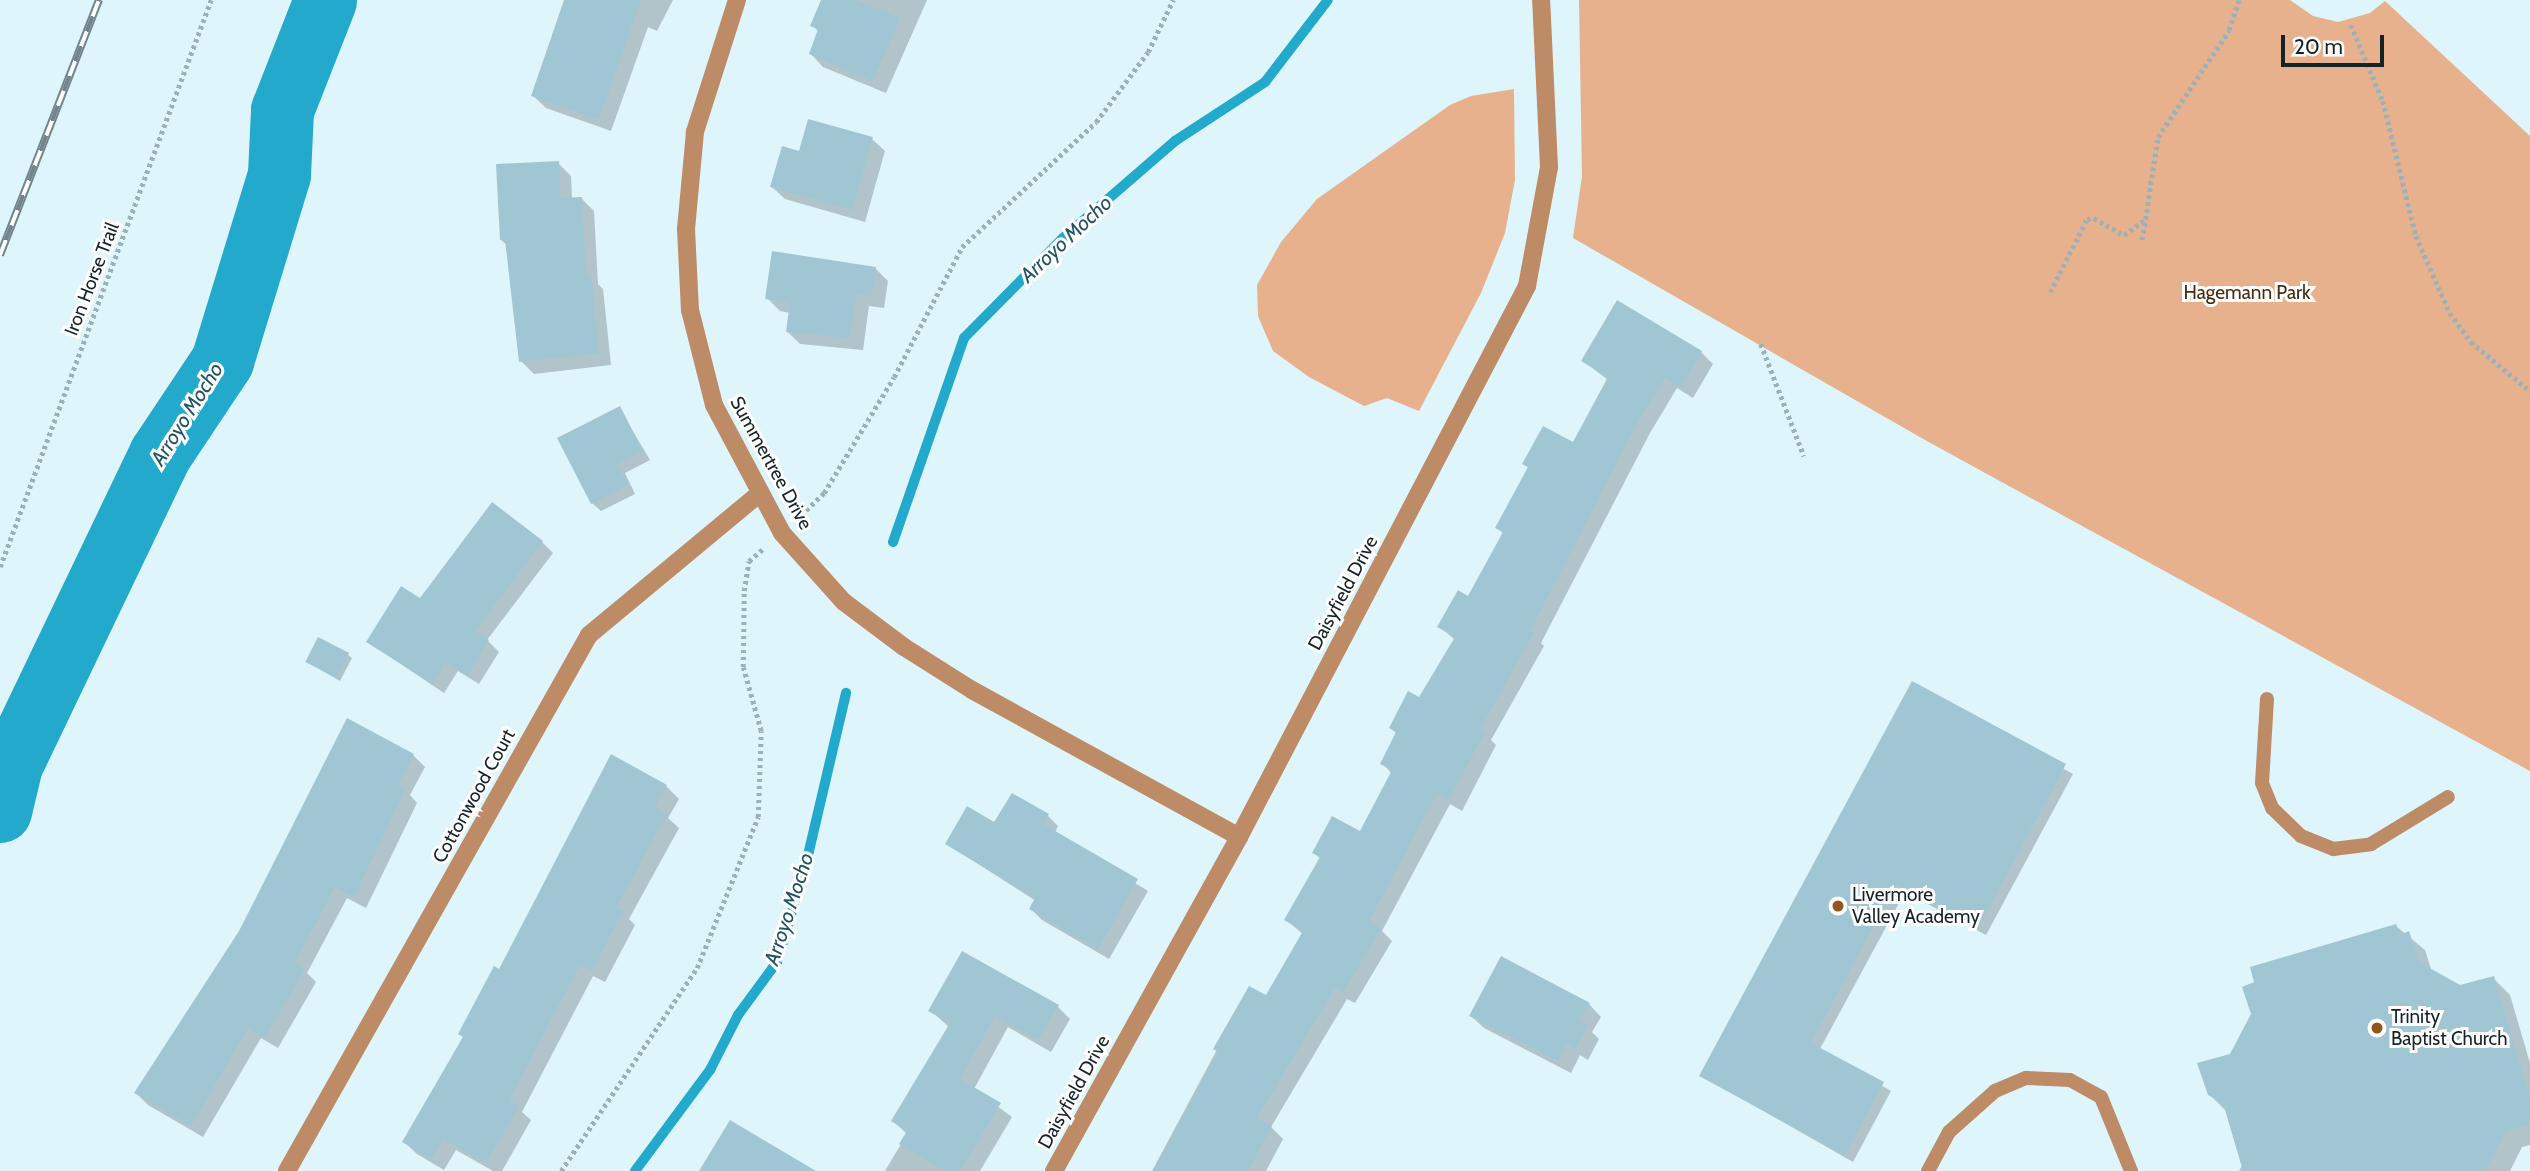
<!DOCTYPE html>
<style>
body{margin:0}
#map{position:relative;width:2530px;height:1171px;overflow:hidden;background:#def5fc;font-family:Cabin,sans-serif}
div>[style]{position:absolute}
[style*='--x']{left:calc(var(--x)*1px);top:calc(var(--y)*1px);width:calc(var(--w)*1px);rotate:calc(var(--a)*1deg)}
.green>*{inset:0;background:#e6b18c}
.shadow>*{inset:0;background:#0003}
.stream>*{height:10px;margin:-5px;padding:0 5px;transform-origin:5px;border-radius:5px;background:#22a9cc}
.river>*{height:63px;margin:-31.5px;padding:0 31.5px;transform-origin:31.5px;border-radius:31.5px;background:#22a9cc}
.building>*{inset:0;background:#a1c6d3;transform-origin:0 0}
.path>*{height:4.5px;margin-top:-2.25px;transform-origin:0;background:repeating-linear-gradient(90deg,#9cb1b7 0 3.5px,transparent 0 7px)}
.service>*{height:14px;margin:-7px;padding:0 7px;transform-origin:7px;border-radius:7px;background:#be8b67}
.minor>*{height:18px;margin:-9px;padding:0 9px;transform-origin:9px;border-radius:9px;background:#be8b67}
.rail>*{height:8px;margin-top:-4px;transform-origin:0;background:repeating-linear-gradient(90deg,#fff 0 16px,#73858b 0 32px);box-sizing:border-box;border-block:2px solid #73858b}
.dots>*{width:19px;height:19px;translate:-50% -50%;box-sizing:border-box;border:4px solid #fff;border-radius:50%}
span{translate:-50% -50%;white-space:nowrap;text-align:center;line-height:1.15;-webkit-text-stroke:6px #fff;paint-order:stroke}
.street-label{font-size:19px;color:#152328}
.park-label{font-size:19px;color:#492a11}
.poi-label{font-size:19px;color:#152328}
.left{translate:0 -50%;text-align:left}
.water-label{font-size:21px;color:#225464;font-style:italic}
.scale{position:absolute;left:2281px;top:35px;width:103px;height:32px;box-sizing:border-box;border:4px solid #152328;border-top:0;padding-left:9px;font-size:21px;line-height:24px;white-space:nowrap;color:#152328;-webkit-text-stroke:5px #fff;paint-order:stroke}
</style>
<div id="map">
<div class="green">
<i style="clip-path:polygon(1579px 0,2290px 0,2313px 16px,2338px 22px,2370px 13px,2385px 1px,2530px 136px,2530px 771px,1925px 440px,1573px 238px,1582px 176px)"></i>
<i style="clip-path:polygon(1514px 89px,1515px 180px,1505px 233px,1481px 293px,1419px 411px,1387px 398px,1364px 406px,1309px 377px,1273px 351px,1258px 316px,1257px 285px,1281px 242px,1317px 199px,1450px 105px,1471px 96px)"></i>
</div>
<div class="shadow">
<i style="clip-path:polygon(566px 0,673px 0,657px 31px,648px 27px,611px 131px,546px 108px,533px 96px)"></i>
<i style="clip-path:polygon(823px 0,927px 0,886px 93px,823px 67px,811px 54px,819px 32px,812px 25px)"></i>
<i style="clip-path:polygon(872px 139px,885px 151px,865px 222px,785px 199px,772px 187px,800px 153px)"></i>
<i style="clip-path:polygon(558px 163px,571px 176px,572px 199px,582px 199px,594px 211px,598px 284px,603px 289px,611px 365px,534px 374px,521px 361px,508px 246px,501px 240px)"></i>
<i style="clip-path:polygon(875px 268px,888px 281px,884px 308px,869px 306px,863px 350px,800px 344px,787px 331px,790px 313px,780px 311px,767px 298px)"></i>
<i style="clip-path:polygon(1701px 352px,1713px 364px,1693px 398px,1677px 388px,1650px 433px,1541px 643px,1544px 646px,1491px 740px,1496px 745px,1462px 811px,1450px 804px,1382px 931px,1392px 941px,1355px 1003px,1347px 999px,1271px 1127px,1283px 1139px,1266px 1171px,1152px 1171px,1250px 988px,1266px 998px,1303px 934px,1286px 920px,1321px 859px,1314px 853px,1361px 833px,1392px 774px,1382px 763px,1397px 734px,1391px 728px,1420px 700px,1455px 640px,1439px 626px,1469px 599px,1504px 534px,1497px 528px,1529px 468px,1524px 464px,1574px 445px,1608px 380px,1583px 361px)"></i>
<i style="clip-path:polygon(619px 408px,650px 460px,625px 473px,635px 494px,601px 511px,592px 503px)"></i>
<i style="clip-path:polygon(542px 542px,553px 553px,487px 640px,499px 652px,479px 684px,458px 671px,444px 693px,368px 642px,421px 600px)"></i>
<i style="clip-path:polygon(348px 655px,352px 658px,340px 681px,307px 662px)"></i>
<i style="clip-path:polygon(1912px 684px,2073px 774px,1986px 935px,1905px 892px,1820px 1049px,1891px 1091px,1853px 1162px,1702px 1076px)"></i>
<i style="clip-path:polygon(413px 755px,425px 767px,410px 795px,417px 803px,366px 908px,347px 898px,307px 973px,316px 982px,278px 1048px,261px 1038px,203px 1137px,148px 1105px,136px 1093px)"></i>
<i style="clip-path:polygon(666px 786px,679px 799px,668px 818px,679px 828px,629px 919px,635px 925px,605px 982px,593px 976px,522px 1112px,531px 1120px,502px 1171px,493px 1171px,456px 1150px,444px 1170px,417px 1154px,404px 1142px,500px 971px)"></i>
<i style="clip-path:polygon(1048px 816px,1058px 826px,1055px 833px,1148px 891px,1109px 959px,1042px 920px,1031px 909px,1036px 901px,947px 844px,995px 824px)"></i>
<i style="clip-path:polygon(2396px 926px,2425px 950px,2432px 972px,2460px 987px,2493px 978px,2510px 995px,2530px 1063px,2530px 1145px,2522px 1147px,2510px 1171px,2239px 1171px,2243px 1164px,2226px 1111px,2209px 1094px,2231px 1056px)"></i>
<i style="clip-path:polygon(1589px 1004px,1601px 1017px,1592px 1032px,1599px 1039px,1588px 1060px,1580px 1055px,1571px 1073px,1484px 1028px,1471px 1016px)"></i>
<i style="clip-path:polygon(1057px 1006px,1070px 1019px,1051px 1052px,1008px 1027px,974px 1089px,1012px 1117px,980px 1171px,885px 1171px,907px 1134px,893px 1121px,949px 1027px,931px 1011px)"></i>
</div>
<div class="stream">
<i style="--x:893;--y:542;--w:216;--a:-70.8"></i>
<i style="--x:964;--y:338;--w:141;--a:-45.3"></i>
<i style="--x:1063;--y:238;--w:148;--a:-40.9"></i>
<i style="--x:1175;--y:141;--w:108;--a:-33.2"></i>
<i style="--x:1265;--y:82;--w:103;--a:-52.5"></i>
<i style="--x:635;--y:1171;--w:126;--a:-53.4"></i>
<i style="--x:710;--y:1070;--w:62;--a:-63"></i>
<i style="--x:738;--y:1015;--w:66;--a:-53.7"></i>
<i style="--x:777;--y:962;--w:98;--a:-73.4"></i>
<i style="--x:805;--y:868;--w:180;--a:-76.8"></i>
</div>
<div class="river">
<i style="--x:0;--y:811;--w:47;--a:-76.6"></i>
<i style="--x:11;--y:765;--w:345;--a:-64.4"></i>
<i style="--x:160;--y:454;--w:112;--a:-56.3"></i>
<i style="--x:222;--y:361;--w:195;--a:-73"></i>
<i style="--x:279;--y:174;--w:64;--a:-87.3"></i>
<i style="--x:282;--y:110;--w:118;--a:-68.6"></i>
</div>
<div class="building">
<i style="clip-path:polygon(564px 0,641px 0,599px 120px,531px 96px)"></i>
<i style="clip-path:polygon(821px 0,856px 0,900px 18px,873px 81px,809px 54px,818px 29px,810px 26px)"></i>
<i style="clip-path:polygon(808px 119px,873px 137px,852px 210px,770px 187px,782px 146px,799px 151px)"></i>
<i style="clip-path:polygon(559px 161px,560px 198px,582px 197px,586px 275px,591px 274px,599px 353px,519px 362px,505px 240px,500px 240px,496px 164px)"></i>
<i style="clip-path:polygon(772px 251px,876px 267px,872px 296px,857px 294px,850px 338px,786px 332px,790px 302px,765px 299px)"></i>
<i style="clip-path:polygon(1617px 300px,1702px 351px,1681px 387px,1665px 378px,1639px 420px,1530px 631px,1534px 633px,1480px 729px,1485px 732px,1449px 800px,1437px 794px,1369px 921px,1381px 928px,1343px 993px,1335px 988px,1257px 1118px,1272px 1126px,1248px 1171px,1153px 1171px,1218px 1052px,1213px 1049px,1249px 986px,1266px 995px,1303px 931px,1284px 920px,1320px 857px,1312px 853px,1332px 816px,1360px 831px,1392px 770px,1380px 764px,1396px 732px,1389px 728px,1408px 691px,1419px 697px,1455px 637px,1437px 627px,1458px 590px,1468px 596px,1503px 532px,1495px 528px,1528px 467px,1522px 464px,1543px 426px,1573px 442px,1608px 377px,1581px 361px)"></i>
<i style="clip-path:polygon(620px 406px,643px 451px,617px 464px,628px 485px,591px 504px,557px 438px)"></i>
<i style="clip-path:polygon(492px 502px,543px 541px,475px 631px,489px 640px,468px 675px,446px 662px,433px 684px,366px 642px,401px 586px,420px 598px)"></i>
<i style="left:318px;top:637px;width:35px;height:28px;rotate:27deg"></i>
<i style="clip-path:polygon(1912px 681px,2066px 764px,1978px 928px,1896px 884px,1811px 1043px,1884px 1082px,1845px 1155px,1699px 1076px)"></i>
<i style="clip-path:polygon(347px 718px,414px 754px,398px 785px,406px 789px,354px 897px,335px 887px,295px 963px,305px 969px,265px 1038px,248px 1028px,191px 1126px,134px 1093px,239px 931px)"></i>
<i style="clip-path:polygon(611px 754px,667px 785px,655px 807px,667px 814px,616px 908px,623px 911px,592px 971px,580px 965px,509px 1100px,519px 1106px,486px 1163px,443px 1139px,431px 1159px,402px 1142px,463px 1037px,458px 1034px,494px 966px,499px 969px)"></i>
<i style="clip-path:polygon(1012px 793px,1049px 814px,1043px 824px,1138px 879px,1098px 949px,1029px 909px,1035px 898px,945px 844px,967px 806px,994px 822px)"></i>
<i style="clip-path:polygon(2396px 924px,2400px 935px,2409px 931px,2419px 962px,2460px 985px,2494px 976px,2530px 1098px,2530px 1124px,2506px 1131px,2485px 1171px,2243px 1171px,2223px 1103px,2208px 1095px,2197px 1063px,2230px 1054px,2251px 1014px,2242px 987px,2254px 982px,2250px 967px)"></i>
<i style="clip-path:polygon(962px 951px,1059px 1005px,1038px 1040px,995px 1016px,960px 1079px,1001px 1103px,960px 1171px,944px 1171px,899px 1144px,907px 1131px,891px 1121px,950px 1023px,928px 1011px)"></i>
<i style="clip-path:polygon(1501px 956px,1590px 1003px,1579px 1020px,1588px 1025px,1575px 1049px,1567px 1044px,1558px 1061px,1469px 1016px)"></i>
<i style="clip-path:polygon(730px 1120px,816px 1171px,699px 1171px)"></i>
</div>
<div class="path">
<i style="--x:2351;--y:25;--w:82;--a:67.2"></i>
<i style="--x:2383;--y:101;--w:139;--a:76.3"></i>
<i style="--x:2416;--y:236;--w:84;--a:66.2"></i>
<i style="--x:2450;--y:313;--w:36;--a:54"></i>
<i style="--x:2471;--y:342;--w:77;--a:39.7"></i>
<i style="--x:2142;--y:240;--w:104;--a:-81.2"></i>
<i style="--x:2158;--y:137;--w:128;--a:-56.4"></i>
<i style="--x:2229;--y:30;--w:32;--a:-72"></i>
<i style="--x:2050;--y:292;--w:82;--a:-63.1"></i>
<i style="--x:2087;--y:219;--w:7;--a:-8"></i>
<i style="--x:2094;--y:218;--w:34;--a:30"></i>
<i style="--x:2124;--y:235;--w:27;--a:-36"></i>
<i style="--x:1761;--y:344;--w:120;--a:69"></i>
<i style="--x:801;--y:515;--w:32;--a:-44"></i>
<i style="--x:824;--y:493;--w:135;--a:-58.9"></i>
<i style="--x:894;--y:377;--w:147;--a:-62.4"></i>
<i style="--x:962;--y:247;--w:183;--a:-43"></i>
<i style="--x:1096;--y:122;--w:87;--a:-53.4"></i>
<i style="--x:1148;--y:52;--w:58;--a:-64.3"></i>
<i style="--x:0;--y:567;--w:605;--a:-69.59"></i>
<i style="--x:561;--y:1171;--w:244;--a:-56.2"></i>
<i style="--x:697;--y:968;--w:163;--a:-68"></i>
<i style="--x:758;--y:817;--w:86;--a:-88"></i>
<i style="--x:761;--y:731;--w:66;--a:-105.7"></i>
<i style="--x:743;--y:667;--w:76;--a:-89.2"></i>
<i style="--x:744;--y:591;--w:30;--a:-81"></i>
<i style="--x:749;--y:561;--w:18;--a:-41"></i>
</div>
<div class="service">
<i style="--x:2267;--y:699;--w:84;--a:93.4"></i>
<i style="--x:2262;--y:783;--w:27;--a:68"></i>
<i style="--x:2272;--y:808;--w:40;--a:44"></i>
<i style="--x:2301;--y:836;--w:35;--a:22"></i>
<i style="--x:2333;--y:849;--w:38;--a:-7"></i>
<i style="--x:2371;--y:844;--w:90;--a:-31.4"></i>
<i style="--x:1928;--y:1171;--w:44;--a:-61.7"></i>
<i style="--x:1949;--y:1132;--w:62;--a:-41.7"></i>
<i style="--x:1995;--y:1091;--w:34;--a:-23"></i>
<i style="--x:2026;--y:1078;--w:44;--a:2.6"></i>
<i style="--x:2070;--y:1080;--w:35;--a:29"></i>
<i style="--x:2101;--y:1097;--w:80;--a:67.9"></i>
</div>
<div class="minor">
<i style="--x:737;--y:0;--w:139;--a:107.7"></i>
<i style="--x:695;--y:132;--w:97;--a:95.3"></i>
<i style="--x:686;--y:229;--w:81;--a:87.2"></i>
<i style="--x:690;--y:310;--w:98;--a:75.8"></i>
<i style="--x:714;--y:405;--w:145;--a:62"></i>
<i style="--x:782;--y:533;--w:93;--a:48.1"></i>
<i style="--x:844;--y:602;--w:75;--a:36.9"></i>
<i style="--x:904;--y:647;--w:80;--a:32.3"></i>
<i style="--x:972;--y:690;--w:305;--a:28.8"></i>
<i style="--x:287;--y:1171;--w:615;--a:-60.6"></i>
<i style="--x:589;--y:635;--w:222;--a:-39.7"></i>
<i style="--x:1054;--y:1171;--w:382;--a:-61"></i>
<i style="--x:1239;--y:837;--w:622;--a:-62.4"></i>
<i style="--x:1527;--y:286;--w:121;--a:-79.5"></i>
<i style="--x:1549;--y:167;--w:167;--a:-92.7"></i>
</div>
<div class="rail">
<i style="--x:0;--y:255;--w:274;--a:-68.8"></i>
</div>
<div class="dots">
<i style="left:1838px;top:906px;background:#94541e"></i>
<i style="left:2377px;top:1028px;background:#94541e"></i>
</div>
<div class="street-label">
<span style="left:92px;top:279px;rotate:-69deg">Iron Horse Trail</span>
<span style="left:771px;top:463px;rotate:61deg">Summertree Drive</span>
<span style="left:1343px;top:593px;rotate:-62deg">Daisyfield Drive</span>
<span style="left:474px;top:796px;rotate:-61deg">Cottonwood Court</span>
<span style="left:1074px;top:1092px;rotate:-61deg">Daisyfield Drive</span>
</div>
<div class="park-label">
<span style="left:2247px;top:293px">Hagemann Park</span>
</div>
<div class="poi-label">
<span class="left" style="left:1852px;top:906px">Livermore<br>Valley Academy</span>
<span class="left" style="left:2391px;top:1028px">Trinity<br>Baptist Church</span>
</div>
<div class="water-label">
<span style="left:1066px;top:239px;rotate:-43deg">Arroyo Mocho</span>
<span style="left:187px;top:414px;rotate:-58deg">Arroyo Mocho</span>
<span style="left:789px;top:909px;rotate:-72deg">Arroyo Mocho</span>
</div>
<div class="scale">20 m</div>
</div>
